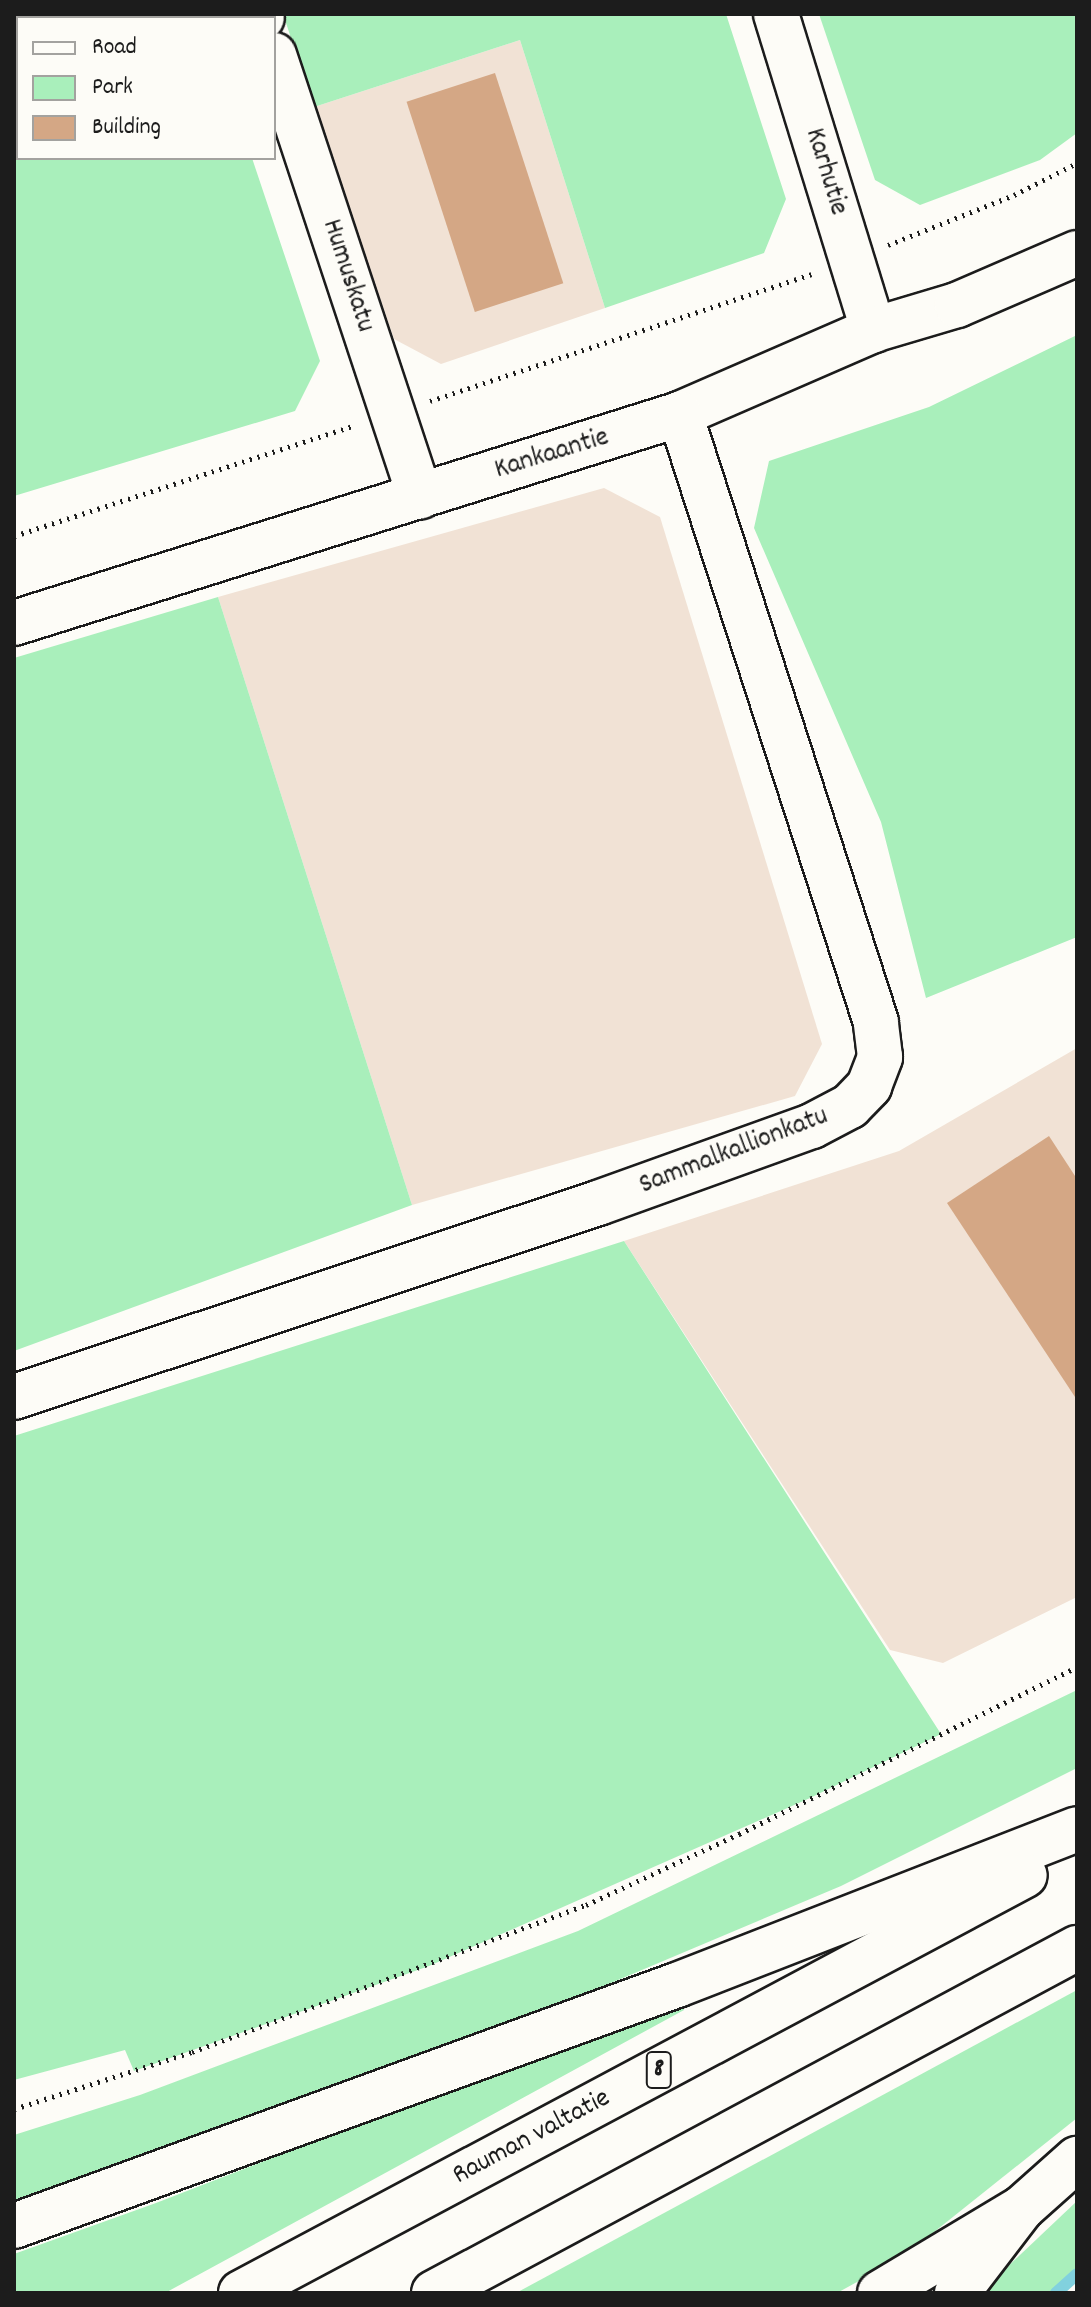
<!DOCTYPE html>
<style>
body{margin:0}
#map{position:relative;width:1091px;height:2307px;overflow:hidden;background:#fdfcf7;font-family:Dekko,sans-serif}
div>[style]{position:absolute}
[style*='--x']{left:calc(var(--x)*1px);top:calc(var(--y)*1px);width:calc(var(--w)*1px);rotate:calc(var(--a)*1deg)}
.built>*{inset:0;background:#f1e2d5}
.green>*{inset:0;background:#a9efbb}
.stream>*{height:12px;margin:-6px;padding:0 6px;transform-origin:6px;border-radius:6px;background:#81d1de}
.building>*{inset:0;background:#d4a785;transform-origin:0 0}
.path>*{height:5px;margin-top:-2.5px;transform-origin:0;background:repeating-linear-gradient(90deg,#1c1c1c 0 2px,transparent 0 8px)}
.roads{filter:drop-shadow(2px 0 #1c1c1c) drop-shadow(-2px 0 #1c1c1c) drop-shadow(0 2px #1c1c1c) drop-shadow(0 -2px #1c1c1c)}
.minor>*{height:44px;margin:-22px;padding:0 22px;transform-origin:22px;border-radius:22px;background:#fdfcf7}
.highway>*{height:44px;margin:-22px;padding:0 22px;transform-origin:22px;border-radius:22px;background:#fdfcf7}
span{translate:-50% -50%;white-space:nowrap;text-align:center;line-height:1.15;-webkit-text-stroke:6px #fdfcf7;paint-order:stroke}
.shield-label span{padding:2px 6px;background:#fdfcf7;border:2px solid;border-radius:6px;-webkit-text-stroke-width:0}
.shield-label{font-size:26px;color:#1c1c1c;font-weight:700}
.street-label{font-size:28px;color:#1c1c1c}
.frame{position:absolute;inset:0;border:16px solid #1c1c1c;pointer-events:none}
.legend{position:absolute;left:16px;top:16px;width:260px;height:144px;box-sizing:border-box;background:#fdfcf7;border:2px solid #a3a29f;margin:0;padding:10px 14px;list-style:none;font-size:24px;color:#1c1c1c}
.legend li{display:flex;align-items:center;gap:16px;height:40px}
.legend b{width:40px;border:2px solid #a3a29f}
</style>
<div id="map">
<div class="built">
<i style="clip-path:polygon(520px 40px,605px 308px,441px 364px,394px 339px,314px 107px)"></i>
<i style="clip-path:polygon(604px 488px,660px 517px,822px 1044px,795px 1096px,412px 1205px,218px 597px)"></i>
<i style="clip-path:polygon(1077px 1048px,1077px 1597px,943px 1663px,890px 1650px,624px 1241px,899px 1151px)"></i>
</div>
<div class="green">
<i style="clip-path:polygon(14px 14px,204px 14px,206px 18px,18px 18px,18px 158px,252px 158px,320px 361px,295px 411px,14px 496px)"></i>
<i style="clip-path:polygon(283px 14px,726px 14px,786px 199px,764px 253px,605px 308px,520px 40px,314px 107px)"></i>
<i style="clip-path:polygon(819px 14px,1077px 14px,1077px 133px,1040px 160px,920px 205px,875px 180px)"></i>
<i style="clip-path:polygon(1077px 335px,1077px 937px,926px 998px,881px 822px,754px 528px,769px 461px,929px 407px)"></i>
<i style="clip-path:polygon(218px 597px,412px 1205px,14px 1351px,14px 658px)"></i>
<i style="clip-path:polygon(624px 1241px,941px 1734px,810px 1798px,429px 1966px,134px 2071px,125px 2050px,14px 2080px,14px 1436px)"></i>
<i style="clip-path:polygon(1077px 1690px,1077px 1768px,841px 1886px,592px 1991px,168px 2152px,14px 2204px,14px 2135px,140px 2095px,578px 1931px)"></i>
<i style="clip-path:polygon(1077px 1990px,1077px 2118px,904px 2256px,837px 2293px,516px 2293px)"></i>
<i style="clip-path:polygon(680px 2000px,684px 2010px,165px 2293px,14px 2293px,14px 2254px,156px 2203px)"></i>
<i style="clip-path:polygon(1077px 2201px,1077px 2281px,1064px 2293px,985px 2293px,1003px 2271px)"></i>
</div>
<div class="stream">
<i style="--x:1056;--y:2293;--w:28;--a:-42"></i>
</div>
<div class="building">
<i style="left:495px;top:73px;width:221px;height:93px;rotate:72deg"></i>
<i style="clip-path:polygon(1049px 1136px,1077px 1179px,1077px 1400px,947px 1203px)"></i>
</div>
<div class="path">
<i style="--x:888;--y:245;--w:136;--a:-21.6"></i>
<i style="--x:1014;--y:195;--w:71;--a:-26.9"></i>
<i style="--x:430;--y:401;--w:402;--a:-18.4"></i>
<i style="--x:14;--y:536;--w:359;--a:-18"></i>
<i style="--x:14;--y:2109;--w:187;--a:-17.8"></i>
<i style="--x:192;--y:2052;--w:421;--a:-20.5"></i>
<i style="--x:586;--y:1905;--w:169;--a:-24.9"></i>
<i style="--x:739;--y:1834;--w:377;--a:-26.3"></i>
</div>
<div class="roads">
<div class="minor">
<i style="--x:260;--y:14;--w:4;--a:63"></i>
<i style="--x:776;--y:14;--w:331;--a:72.9"></i>
<i style="--x:274;--y:55;--w:465;--a:71.7"></i>
<i style="--x:14;--y:623;--w:698;--a:-17.42"></i>
<i style="--x:680;--y:414;--w:210;--a:-23.5"></i>
<i style="--x:873;--y:330;--w:88;--a:-16.6"></i>
<i style="--x:957;--y:305;--w:131;--a:-23.4"></i>
<i style="--x:14;--y:1397;--w:615;--a:-18.38"></i>
<i style="--x:598;--y:1203;--w:227;--a:-19.8"></i>
<i style="--x:812;--y:1126;--w:43;--a:-27.8"></i>
<i style="--x:850;--y:1106;--w:28;--a:-46"></i>
<i style="--x:869;--y:1086;--w:31;--a:-69"></i>
<i style="--x:880;--y:1057;--w:35;--a:-97"></i>
<i style="--x:876;--y:1022;--w:639;--a:-107.87"></i>
<i style="--x:880;--y:2293;--w:165;--a:-30.9"></i>
</div>
<div class="highway">
<i style="--x:14;--y:2226;--w:705;--a:-19.98"></i>
<i style="--x:677;--y:1985;--w:429;--a:-21.3"></i>
<i style="--x:241;--y:2293;--w:888;--a:-28.06"></i>
<i style="--x:434;--y:2293;--w:730;--a:-28.22"></i>
<i style="--x:957;--y:2293;--w:107;--a:-52.6"></i>
<i style="--x:1022;--y:2208;--w:74;--a:-41.7"></i>
</div>
</div>
<div class="shield-label">
<span style="left:659px;top:2070px">8</span>
</div>
<div class="street-label">
<span style="left:825px;top:172px;rotate:73deg">Karhutie</span>
<span style="left:347px;top:276px;rotate:72deg">Humuskatu</span>
<span style="left:552px;top:455px;rotate:-17deg">Kankaantie</span>
<span style="left:734px;top:1152px;rotate:-21deg">Sammalkallionkatu</span>
<span style="left:532px;top:2138px;rotate:-28deg">Rauman valtatie</span>
</div>
<div class="frame"></div>
<ul class="legend">
<li><b style="height:10px;background:#fdfcf7"></b>Road</li>
<li><b style="height:22px;background:#a9efbb"></b>Park</li>
<li><b style="height:22px;background:#d4a785"></b>Building</li>
</ul>
</div>
